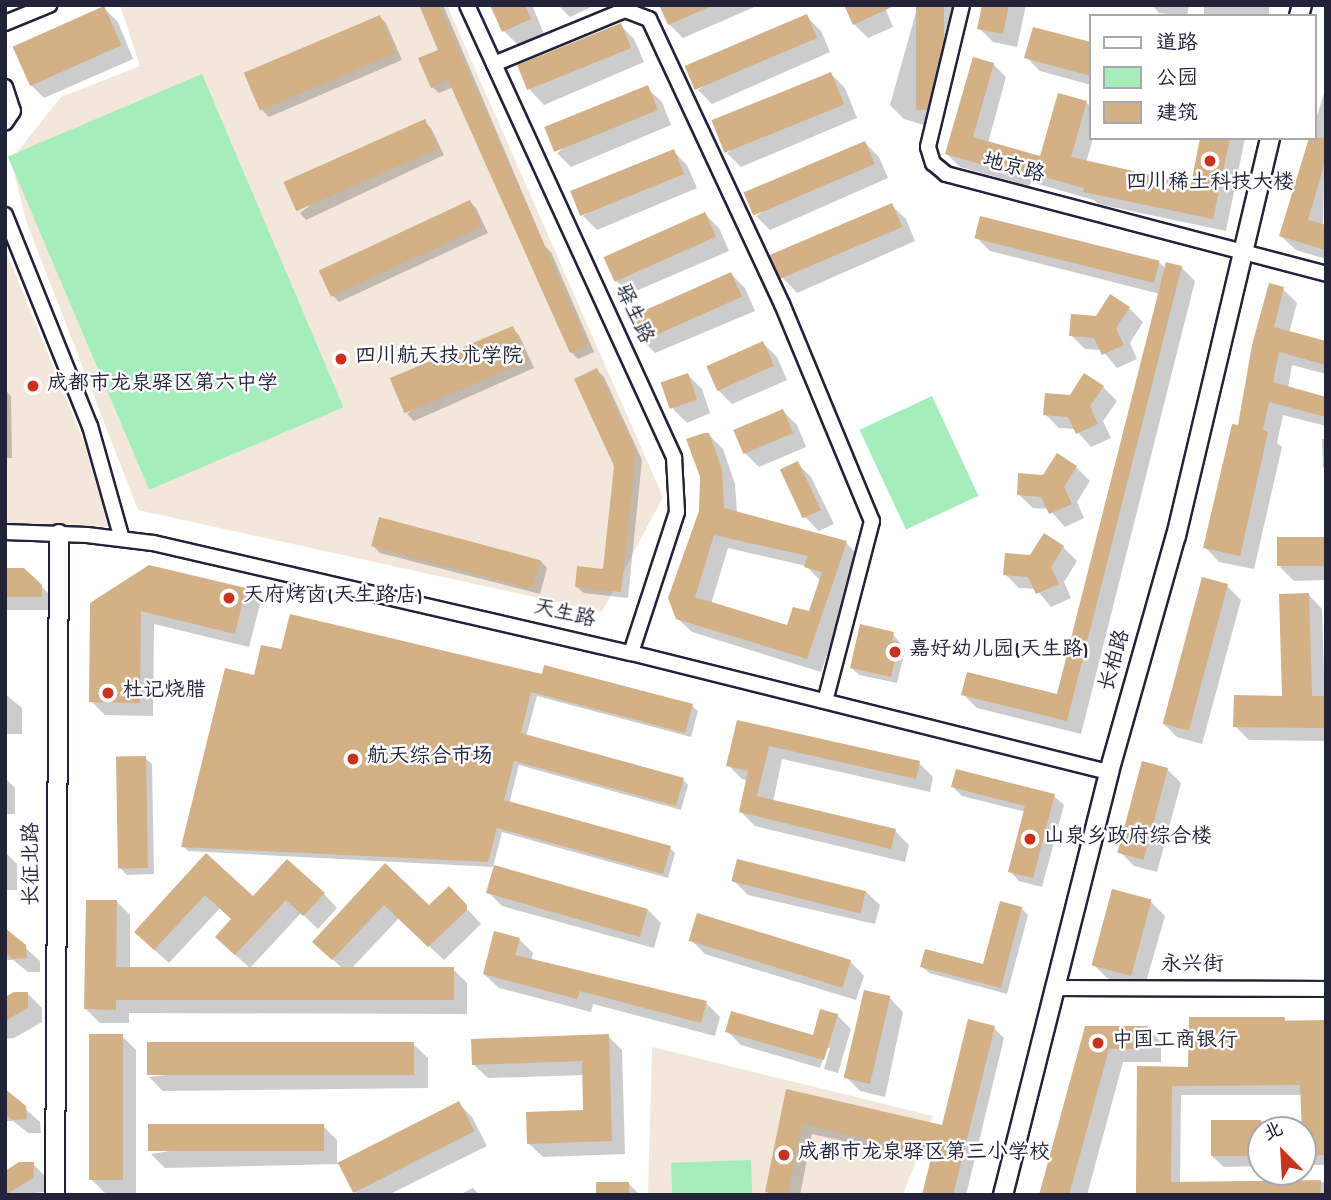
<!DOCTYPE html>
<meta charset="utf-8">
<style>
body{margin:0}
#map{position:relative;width:1331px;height:1200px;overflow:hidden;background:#fff;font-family:"Gochi Hand","LXGW WenKai TC",sans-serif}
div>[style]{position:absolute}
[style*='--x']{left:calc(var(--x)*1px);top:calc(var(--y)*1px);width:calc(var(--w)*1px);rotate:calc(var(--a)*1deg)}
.built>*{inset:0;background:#f2e7da}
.green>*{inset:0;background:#a5eebb;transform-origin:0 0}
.shadow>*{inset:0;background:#0003;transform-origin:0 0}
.building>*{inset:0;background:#d3b085;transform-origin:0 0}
.roads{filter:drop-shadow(2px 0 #22223b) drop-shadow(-2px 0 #22223b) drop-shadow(0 2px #22223b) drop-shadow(0 -2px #22223b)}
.minor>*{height:14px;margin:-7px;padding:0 7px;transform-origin:7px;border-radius:7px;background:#fff}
.tertiary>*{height:18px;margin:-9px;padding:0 9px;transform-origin:9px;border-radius:9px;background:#fff}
.dots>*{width:19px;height:19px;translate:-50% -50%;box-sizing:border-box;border:4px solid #fff;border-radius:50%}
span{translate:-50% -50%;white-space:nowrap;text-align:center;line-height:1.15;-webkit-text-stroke:5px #fff;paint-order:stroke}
.street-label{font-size:21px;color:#22223b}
.poi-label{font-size:21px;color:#22223b}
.left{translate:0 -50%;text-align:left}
.frame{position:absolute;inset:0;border:7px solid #22223b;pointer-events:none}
.legend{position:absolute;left:1089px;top:14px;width:228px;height:126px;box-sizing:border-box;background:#fff;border:2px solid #a7a7b1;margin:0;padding:9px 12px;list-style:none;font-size:21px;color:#22223b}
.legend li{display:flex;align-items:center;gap:14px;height:35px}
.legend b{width:35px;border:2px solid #a7a7b1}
.north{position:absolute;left:1247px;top:1116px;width:70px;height:70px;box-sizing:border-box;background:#fff;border:2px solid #a7a7b1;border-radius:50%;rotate:336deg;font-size:19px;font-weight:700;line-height:28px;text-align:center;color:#22223b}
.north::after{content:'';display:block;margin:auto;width:24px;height:32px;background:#c8321e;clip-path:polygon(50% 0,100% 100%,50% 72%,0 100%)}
</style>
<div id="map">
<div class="built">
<i style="clip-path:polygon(120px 5px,447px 5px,663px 497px,602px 612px,138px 510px,26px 221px,11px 160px,61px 97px,140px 66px)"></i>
<i style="clip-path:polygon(5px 249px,119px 527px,5px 523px)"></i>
<i style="clip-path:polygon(652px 1047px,933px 1116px,903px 1195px,648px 1195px)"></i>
</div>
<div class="green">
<i style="left:202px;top:74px;width:362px;height:211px;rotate:67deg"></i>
<i style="left:932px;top:396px;width:110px;height:80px;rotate:65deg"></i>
<i style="left:751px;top:1160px;width:35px;height:80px;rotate:88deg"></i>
</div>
<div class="shadow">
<i style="clip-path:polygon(421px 5px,443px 5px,545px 246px,551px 252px,594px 352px,578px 359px,571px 352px,453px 87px,439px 93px,432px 87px,440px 51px)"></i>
<i style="clip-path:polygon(492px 5px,532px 5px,544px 34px,518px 45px,504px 31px)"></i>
<i style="clip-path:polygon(558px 5px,595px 5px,570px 17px)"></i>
<i style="clip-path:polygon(661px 5px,759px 5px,683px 38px,669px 24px)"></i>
<i style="clip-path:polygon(884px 5px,893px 27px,868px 38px,854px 24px)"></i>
<i style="clip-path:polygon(918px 5px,961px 5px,927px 126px,904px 119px,890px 105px)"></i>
<i style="clip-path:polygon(984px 5px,1026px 5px,1017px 47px,993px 42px,979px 28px)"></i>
<i style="clip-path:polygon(1152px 5px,1189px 5px,1187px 16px,1159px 13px)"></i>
<i style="left:1204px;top:5px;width:65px;height:11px"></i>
<i style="clip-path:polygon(104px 8px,118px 22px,133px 59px,44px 98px,30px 84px)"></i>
<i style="clip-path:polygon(380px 17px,386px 23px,402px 60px,269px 117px,262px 110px)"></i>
<i style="clip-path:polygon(807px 17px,821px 31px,830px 52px,712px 104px,698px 90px)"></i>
<i style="clip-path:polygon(620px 25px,634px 39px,644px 62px,544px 105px,530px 90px,520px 67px)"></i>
<i style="clip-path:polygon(1034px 29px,1091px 44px,1091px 85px,1040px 71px,1026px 57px)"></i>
<i style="clip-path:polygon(993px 64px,1006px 77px,988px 143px,1041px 158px,1086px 102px,1091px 107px,1093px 138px,1086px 163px,1193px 186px,1202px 138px,1245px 138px,1226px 231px,1098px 204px,1094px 200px,1031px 182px,1029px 186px,960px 167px,947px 154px)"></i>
<i style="clip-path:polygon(831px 74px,845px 88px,857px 118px,741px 167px,727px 153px)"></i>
<i style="clip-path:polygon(1326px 87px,1323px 226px,1326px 259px,1296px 250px,1281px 236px,1315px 138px,1315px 122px)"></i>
<i style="clip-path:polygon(647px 88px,662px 102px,671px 125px,571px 167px,557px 153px)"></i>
<i style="clip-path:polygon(424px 121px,431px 128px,444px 155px,306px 220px,300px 213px)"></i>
<i style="clip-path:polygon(865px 143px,879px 157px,888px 178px,770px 230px,756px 216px)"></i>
<i style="clip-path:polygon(673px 151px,687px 165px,697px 188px,597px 230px,583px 216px)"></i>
<i style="clip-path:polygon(470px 202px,476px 208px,488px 233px,339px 302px,332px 295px)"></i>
<i style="clip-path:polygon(891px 205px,906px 219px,915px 241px,797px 293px,783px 278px,773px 258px)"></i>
<i style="clip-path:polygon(705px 214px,719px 228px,729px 251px,629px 294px,615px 280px)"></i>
<i style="clip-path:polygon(981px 218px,1159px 262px,1166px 269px,1181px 267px,1195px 281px,1081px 734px,977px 708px,963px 694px,1058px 697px,1160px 294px,990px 251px,976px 237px)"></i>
<i style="clip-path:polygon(731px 274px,745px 288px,755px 311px,655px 353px,641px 339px,631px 316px)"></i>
<i style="clip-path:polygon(1283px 289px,1297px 303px,1289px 333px,1326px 343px,1326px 374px,1292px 365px,1288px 388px,1326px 398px,1326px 426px,1283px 415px,1277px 443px,1282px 447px,1254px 569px,1219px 562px,1205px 547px)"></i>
<i style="clip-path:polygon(1129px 308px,1143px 322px,1130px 343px,1137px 359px,1117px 368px,1102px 350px,1085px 349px,1071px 335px,1097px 318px)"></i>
<i style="clip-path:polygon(512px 328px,519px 335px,534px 368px,414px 421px,407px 414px)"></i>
<i style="clip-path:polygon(763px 343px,777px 357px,787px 380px,732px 404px,718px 390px)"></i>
<i style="clip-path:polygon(597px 370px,604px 377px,642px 460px,628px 598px,584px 593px,577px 587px,605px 571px,616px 466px)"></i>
<i style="clip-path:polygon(688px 375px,702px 389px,710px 413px,687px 423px,673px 409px)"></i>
<i style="clip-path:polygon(1103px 387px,1117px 401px,1103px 421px,1111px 438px,1091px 447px,1075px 429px,1059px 428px,1045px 414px,1071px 397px)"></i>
<i style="clip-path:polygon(5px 390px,11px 396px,12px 458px,5px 458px)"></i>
<i style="clip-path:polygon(783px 411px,797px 425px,806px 447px,759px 467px,745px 453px)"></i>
<i style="clip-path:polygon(evenodd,709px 435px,723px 449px,735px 484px,737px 513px,846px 543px,860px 557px,821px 672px,692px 632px,677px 618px,701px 511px,709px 435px,728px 548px,806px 566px,821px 581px,810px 614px,789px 628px,711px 604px,728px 548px)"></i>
<i style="clip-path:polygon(1322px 439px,1326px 439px,1326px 470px,1323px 467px)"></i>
<i style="clip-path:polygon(797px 463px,811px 477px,834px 524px,819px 531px,805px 517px)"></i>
<i style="clip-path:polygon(1076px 467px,1090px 481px,1077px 502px,1084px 518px,1065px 527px,1049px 509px,1033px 508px,1018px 494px,1044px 477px)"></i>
<i style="clip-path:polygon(380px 519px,541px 561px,547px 568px,540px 594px,380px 553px,373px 546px)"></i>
<i style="clip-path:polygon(1326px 539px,1326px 580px,1294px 581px,1280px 567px)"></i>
<i style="clip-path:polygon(1063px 547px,1077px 561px,1064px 582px,1071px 598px,1051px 607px,1036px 589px,1019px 588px,1005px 574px,1031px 557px)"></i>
<i style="clip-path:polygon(149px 567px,245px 590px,260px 604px,249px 647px,154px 624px,153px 716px,105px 715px,91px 701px)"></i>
<i style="clip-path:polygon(5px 570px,41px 586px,55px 600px,55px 610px,5px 610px)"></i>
<i style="clip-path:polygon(1227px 586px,1241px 600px,1202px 744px,1177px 737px,1163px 723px)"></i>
<i style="clip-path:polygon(1308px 594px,1322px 609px,1326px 741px,1249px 740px,1235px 726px,1284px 698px)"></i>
<i style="clip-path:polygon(893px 634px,905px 650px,897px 683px,859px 675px,852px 668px)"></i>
<i style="clip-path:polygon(282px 651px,543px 676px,692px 706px,698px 711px,691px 737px,537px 696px,526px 737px,683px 780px,688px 785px,681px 810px,519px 765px,509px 804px,670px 848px,675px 853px,668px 878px,502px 832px,493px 867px,188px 851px,183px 846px,255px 677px)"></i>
<i style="clip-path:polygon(5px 694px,22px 708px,22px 734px,5px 734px)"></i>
<i style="clip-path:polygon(738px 722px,919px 763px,933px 777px,930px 792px,782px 759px,773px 802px,895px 831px,909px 845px,905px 862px,755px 826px,741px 812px,748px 781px,742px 779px,728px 765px)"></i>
<i style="clip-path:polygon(145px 758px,152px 764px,154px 874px,127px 875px,120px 868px)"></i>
<i style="clip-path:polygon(1167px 769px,1181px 783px,1157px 872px,1134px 866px,1120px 852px)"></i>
<i style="clip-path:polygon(5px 778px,15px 788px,15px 814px,5px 814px)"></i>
<i style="clip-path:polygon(953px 787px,1054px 796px,1064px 805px,1042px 887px,1019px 881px,1010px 871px,1026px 812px,962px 796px)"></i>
<i style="clip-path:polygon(5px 852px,17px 864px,17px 890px,5px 890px)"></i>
<i style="clip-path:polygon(206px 856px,253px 898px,324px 894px,337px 908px,318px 929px,301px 913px,250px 968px,231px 951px,233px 919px,220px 908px,169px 963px,150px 946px)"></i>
<i style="clip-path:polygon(385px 866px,430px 907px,449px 889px,481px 924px,444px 960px,399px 918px,351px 969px,453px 969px,467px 983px,467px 1014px,129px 1013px,129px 1023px,100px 1023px,86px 1009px,116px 901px,130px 915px,130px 969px,343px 969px,329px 956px)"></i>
<i style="clip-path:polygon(734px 881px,865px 891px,880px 905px,875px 924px,748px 895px)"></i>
<i style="clip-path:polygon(488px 892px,647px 909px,661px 923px,654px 948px,502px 906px)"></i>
<i style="clip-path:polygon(1151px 902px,1165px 916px,1144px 989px,1107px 978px,1093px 964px)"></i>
<i style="clip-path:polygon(1021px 908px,1028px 915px,1007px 994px,929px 973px,922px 966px,984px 966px)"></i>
<i style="clip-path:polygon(5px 930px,40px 961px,40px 972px,28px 972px,13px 960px,5px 960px)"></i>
<i style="clip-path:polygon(519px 939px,533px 953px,531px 961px,706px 1003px,720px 1017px,715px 1036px,593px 1004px,591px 1012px,499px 988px,484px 974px)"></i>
<i style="clip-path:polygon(691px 940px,850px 961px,864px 976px,856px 1000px,705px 954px)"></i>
<i style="clip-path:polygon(28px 994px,42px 1008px,42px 1022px,14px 1038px,5px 1039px,5px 999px)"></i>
<i style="clip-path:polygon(889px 997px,903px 1012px,885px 1097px,860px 1091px,846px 1077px)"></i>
<i style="clip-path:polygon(837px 1015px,851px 1029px,838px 1073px,824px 1069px,830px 1048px,826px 1048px,820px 1068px,741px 1045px,727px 1031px,814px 1037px)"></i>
<i style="clip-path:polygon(1190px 1019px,1326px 1021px,1326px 1165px,1303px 1165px,1303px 1130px,1261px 1130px,1261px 1166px,1224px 1167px,1213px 1157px,1213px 1122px,1302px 1121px,1302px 1095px,1181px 1095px,1180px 1184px,1326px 1182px,1326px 1195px,1136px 1195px,1139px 1068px,1190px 1068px)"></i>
<i style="clip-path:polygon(994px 1028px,1004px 1038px,966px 1195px,924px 1195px,932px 1161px,812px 1134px,800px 1195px,770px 1195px,767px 1191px,787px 1091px,943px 1127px)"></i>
<i style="clip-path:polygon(1087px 1028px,1147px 1028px,1161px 1042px,1161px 1062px,1123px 1062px,1087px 1195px,1041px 1195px)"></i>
<i style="clip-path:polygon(122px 1036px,136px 1050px,136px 1193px,105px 1193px,91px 1179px)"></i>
<i style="clip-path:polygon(608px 1036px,622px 1050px,625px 1154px,543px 1157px,528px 1143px,585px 1111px,584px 1075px,488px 1078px,473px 1064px)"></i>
<i style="clip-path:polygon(413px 1044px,428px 1058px,428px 1088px,163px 1091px,149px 1077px)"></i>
<i style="clip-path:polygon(5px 1091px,40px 1122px,41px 1133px,28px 1133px,13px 1121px,5px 1121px)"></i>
<i style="clip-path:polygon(458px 1103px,472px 1117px,487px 1146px,388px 1195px,357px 1195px,340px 1164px,165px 1168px,151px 1154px,323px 1126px,337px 1140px,337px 1163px)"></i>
<i style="clip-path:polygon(33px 1164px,47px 1178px,47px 1192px,5px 1195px)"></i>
<i style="clip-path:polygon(629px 1184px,640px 1195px,598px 1195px)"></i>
<i style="clip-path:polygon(473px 1188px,479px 1195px,459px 1195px)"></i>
</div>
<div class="building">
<i style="clip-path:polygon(419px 5px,439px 5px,588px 345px,570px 353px,448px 80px,431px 88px,418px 58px,438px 50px)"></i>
<i style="clip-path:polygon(490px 5px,525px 5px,531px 19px,502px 32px)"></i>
<i style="clip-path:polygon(659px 5px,714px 5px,668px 25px)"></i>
<i style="clip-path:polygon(844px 5px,896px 5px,853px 25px)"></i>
<i style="left:916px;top:5px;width:28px;height:105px"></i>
<i style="clip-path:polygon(982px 5px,1009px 5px,1003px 34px,977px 29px)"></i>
<i style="left:104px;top:6px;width:43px;height:100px;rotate:66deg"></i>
<i style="left:807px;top:14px;width:26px;height:133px;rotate:67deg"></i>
<i style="left:380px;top:15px;width:41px;height:148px;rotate:67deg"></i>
<i style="left:621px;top:23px;width:27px;height:112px;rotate:68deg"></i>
<i style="clip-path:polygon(1033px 27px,1091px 42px,1091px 76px,1024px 58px)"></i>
<i style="clip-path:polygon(973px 57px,994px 63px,973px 137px,1040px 156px,1058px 93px,1087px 101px,1071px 157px,1191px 184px,1200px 138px,1230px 138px,1213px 219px,1083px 192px,1084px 188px,1018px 170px,1016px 174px,945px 154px)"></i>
<i style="left:831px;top:72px;width:35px;height:129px;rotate:68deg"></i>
<i style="left:648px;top:85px;width:27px;height:112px;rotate:68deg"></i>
<i style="left:425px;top:119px;width:32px;height:155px;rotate:66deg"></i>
<i style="clip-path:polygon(1309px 138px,1326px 138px,1326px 158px,1308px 220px,1326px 225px,1326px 250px,1279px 236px)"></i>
<i style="left:865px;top:141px;width:25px;height:132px;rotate:67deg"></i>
<i style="left:674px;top:149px;width:27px;height:112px;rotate:68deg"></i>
<i style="left:470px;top:200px;width:29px;height:167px;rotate:65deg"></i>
<i style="left:892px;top:203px;width:26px;height:133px;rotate:67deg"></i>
<i style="left:705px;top:212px;width:27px;height:111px;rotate:66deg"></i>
<i style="left:980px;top:216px;width:185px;height:23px;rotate:14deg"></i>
<i style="clip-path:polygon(1166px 262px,1182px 266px,1067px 721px,961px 695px,967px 672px,1057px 694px)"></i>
<i style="left:731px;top:272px;width:27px;height:111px;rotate:66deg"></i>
<i style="clip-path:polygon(1269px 283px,1284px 287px,1274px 327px,1326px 341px,1326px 365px,1279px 352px,1273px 382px,1326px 397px,1326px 417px,1269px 402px,1263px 430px,1268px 432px,1240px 556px,1203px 548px,1232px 424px,1238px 425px,1252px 345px)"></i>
<i style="clip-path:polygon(1110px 294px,1130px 307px,1116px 328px,1124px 345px,1102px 355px,1094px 338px,1069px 336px,1071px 314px,1096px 316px)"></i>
<i style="left:513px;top:326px;width:38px;height:134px;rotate:67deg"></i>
<i style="left:763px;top:341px;width:27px;height:62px;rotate:66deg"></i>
<i style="clip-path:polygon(597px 368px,636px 452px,621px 592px,575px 587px,577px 566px,603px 569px,614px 466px,574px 379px)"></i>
<i style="left:688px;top:373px;width:28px;height:29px;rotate:71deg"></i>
<i style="clip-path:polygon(1084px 373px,1104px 386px,1090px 406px,1098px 424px,1076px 434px,1068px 417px,1043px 415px,1045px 393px,1070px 395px)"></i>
<i style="left:783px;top:409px;width:26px;height:54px;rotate:67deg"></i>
<i style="clip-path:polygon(evenodd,704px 433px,709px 433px,722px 469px,724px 508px,847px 541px,807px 659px,676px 619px,668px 598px,699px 511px,700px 477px,686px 439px,704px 433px,714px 535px,808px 556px,804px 567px,822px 572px,809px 611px,793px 607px,787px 625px,695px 597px,714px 535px)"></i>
<i style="clip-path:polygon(1057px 453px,1077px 466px,1064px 487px,1072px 504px,1049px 514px,1041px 497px,1017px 495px,1018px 473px,1043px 475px)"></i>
<i style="left:798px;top:461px;width:54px;height:20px;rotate:65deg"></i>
<i style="left:379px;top:517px;width:167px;height:30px;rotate:15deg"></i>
<i style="clip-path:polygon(1044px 533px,1064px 546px,1051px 567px,1059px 584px,1036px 594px,1028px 577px,1003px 575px,1005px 553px,1030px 555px)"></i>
<i style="left:1326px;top:537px;width:29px;height:49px;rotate:90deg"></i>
<i style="clip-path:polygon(149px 565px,246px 588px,235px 634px,141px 611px,140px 703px,89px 702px,90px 603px)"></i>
<i style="clip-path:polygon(5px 568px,24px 568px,42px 585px,42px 597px,5px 597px)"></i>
<i style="left:1202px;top:577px;width:27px;height:152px;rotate:15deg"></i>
<i style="clip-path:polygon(1309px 593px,1312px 696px,1326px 696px,1326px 728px,1233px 727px,1234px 695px,1282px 696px,1279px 594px)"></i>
<i style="clip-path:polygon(290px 614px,542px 674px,544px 665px,693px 704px,685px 733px,531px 692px,521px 733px,684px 778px,676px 806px,514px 761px,504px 800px,671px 846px,663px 874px,497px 828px,488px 862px,181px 847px,225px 668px,254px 675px,261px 645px,281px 649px)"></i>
<i style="clip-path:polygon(860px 624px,894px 632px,892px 641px,899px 642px,891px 677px,850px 668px)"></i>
<i style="clip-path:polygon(737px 720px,920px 761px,916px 779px,769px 746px,757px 796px,896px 829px,891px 849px,739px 812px,748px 771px,726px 766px)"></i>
<i style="left:146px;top:756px;width:112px;height:30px;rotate:89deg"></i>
<i style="left:1142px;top:761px;width:27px;height:95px;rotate:15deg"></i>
<i style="clip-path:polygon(956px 769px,1055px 794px,1033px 878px,1008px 872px,1025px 806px,951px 787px)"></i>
<i style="clip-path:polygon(206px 853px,253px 896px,287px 859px,325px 893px,303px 916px,286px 900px,235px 955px,215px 937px,231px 919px,205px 895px,154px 950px,134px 932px)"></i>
<i style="left:737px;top:859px;width:133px;height:23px;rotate:14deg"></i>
<i style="clip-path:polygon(385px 863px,429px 905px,449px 886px,467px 905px,467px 910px,428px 947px,384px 905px,332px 960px,312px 942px)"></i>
<i style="left:494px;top:865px;width:160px;height:29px;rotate:16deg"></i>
<i style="left:1112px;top:889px;width:41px;height:79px;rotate:15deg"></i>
<i style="clip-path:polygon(86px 900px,117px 900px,116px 967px,454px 967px,454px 1000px,116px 1000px,116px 1010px,84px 1009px)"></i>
<i style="clip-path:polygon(1000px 901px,1022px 907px,1001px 988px,920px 967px,925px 949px,983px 964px)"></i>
<i style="left:697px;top:913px;width:161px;height:29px;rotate:17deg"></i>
<i style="clip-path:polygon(5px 928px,26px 945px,27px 958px,13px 959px,5px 953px)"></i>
<i style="clip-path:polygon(494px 931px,520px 938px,515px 955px,707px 1001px,701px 1023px,580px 991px,577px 999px,483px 974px)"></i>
<i style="left:864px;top:990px;width:27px;height:90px;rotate:13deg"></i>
<i style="clip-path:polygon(14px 992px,28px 992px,28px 1008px,5px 1021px,5px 997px)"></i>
<i style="clip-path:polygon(820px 1009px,838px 1014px,824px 1060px,725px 1032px,731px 1011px,813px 1035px)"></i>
<i style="clip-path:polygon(1189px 1017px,1285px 1017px,1285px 1021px,1326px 1020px,1326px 1155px,1303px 1156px,1300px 1085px,1172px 1086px,1171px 1182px,1321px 1180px,1320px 1195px,1136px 1195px,1137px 1066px,1188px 1067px)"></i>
<i style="clip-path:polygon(968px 1019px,995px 1026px,953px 1195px,922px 1195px,932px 1154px,802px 1124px,788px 1195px,765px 1192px,786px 1089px,942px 1125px)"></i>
<i style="clip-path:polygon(1085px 1026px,1148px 1026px,1148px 1049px,1109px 1049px,1069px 1195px,1039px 1195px)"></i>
<i style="left:89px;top:1034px;width:34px;height:146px"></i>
<i style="clip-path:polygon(609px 1034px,612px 1141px,527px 1144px,526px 1112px,583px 1110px,582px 1061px,472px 1065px,471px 1039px)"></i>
<i style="left:414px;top:1042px;width:33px;height:267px;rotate:90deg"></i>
<i style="clip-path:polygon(5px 1089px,26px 1106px,27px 1119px,13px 1120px,5px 1114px)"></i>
<i style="left:459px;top:1101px;width:34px;height:136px;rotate:63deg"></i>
<i style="left:1261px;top:1120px;width:36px;height:50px;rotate:90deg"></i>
<i style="left:324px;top:1124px;width:27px;height:176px;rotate:90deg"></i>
<i style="clip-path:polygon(19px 1162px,34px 1162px,33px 1178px,5px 1195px,5px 1171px)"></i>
<i style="left:596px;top:1182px;width:33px;height:13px"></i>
</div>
<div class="roads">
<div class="minor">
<i style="--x:467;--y:5;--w:498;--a:65.4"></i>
<i style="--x:674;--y:458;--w:54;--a:86.8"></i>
<i style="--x:677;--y:512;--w:148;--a:108.1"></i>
<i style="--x:962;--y:5;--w:146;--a:103.5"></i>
<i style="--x:928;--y:147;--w:17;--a:73"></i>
<i style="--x:933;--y:163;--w:17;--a:40"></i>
<i style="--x:946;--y:174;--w:393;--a:14.7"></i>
<i style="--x:5;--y:23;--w:48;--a:-22.2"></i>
<i style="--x:494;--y:64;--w:142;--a:-22.4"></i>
<i style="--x:625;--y:10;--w:26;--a:21"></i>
<i style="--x:649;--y:19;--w:315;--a:65"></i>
<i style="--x:782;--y:304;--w:235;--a:67.5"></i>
<i style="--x:872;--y:521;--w:186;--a:104.6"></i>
<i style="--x:5;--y:87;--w:25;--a:72"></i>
<i style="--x:13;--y:111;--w:14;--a:124"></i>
<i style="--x:5;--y:215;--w:227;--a:68.1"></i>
<i style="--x:90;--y:426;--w:117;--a:74.2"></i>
<i style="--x:5;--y:532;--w:82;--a:2.1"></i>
<i style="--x:87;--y:535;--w:66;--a:6.9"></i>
<i style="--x:153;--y:543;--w:490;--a:13"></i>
<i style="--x:631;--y:653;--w:493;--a:14"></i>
<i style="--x:1057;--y:988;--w:269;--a:0.2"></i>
</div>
<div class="tertiary">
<i style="--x:1299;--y:16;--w:11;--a:-75"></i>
<i style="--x:55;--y:1195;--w:661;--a:-89.65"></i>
<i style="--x:1003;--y:1195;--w:436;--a:-75.9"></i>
<i style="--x:1109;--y:772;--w:245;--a:-74.2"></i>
<i style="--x:1176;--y:536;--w:409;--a:-76.7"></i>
</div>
</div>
<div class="dots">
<i style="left:1210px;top:161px;background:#c8321e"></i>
<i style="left:341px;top:359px;background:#c8321e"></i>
<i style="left:33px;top:386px;background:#c8321e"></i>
<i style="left:229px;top:598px;background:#c8321e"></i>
<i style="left:895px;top:652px;background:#c8321e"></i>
<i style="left:108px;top:693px;background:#c8321e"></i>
<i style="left:353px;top:759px;background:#c8321e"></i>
<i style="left:1030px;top:839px;background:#c8321e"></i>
<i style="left:1098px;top:1043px;background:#c8321e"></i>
<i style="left:784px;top:1155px;background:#c8321e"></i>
</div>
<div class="street-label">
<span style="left:1013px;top:170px;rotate:15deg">地京路</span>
<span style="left:632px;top:315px;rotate:65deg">驿生路</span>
<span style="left:564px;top:616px;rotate:13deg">天生路</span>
<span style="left:1117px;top:661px;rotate:-74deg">长柏路</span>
<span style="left:34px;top:864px;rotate:-90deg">长征北路</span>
<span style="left:1192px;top:967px">永兴街</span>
</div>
<div class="poi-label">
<span style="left:1210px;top:185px">四川稀土科技大楼</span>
<span class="left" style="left:355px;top:359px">四川航天技术学院</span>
<span class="left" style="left:47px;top:386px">成都市龙泉驿区第六中学</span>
<span class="left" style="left:243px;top:598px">天府烤卤(天生路店)</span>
<span class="left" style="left:909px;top:652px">嘉好幼儿园(天生路)</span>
<span class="left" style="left:122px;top:693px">杜记烧腊</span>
<span class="left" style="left:367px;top:759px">航天综合市场</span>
<span class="left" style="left:1044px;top:839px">山泉乡政府综合楼</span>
<span class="left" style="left:1112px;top:1043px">中国工商银行</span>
<span class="left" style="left:798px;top:1155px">成都市龙泉驿区第三小学校</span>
</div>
<div class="frame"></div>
<ul class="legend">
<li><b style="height:9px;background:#fff"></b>道路</li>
<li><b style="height:19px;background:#a5eebb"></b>公园</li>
<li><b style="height:19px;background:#d3b085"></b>建筑</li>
</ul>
<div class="north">北</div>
</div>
